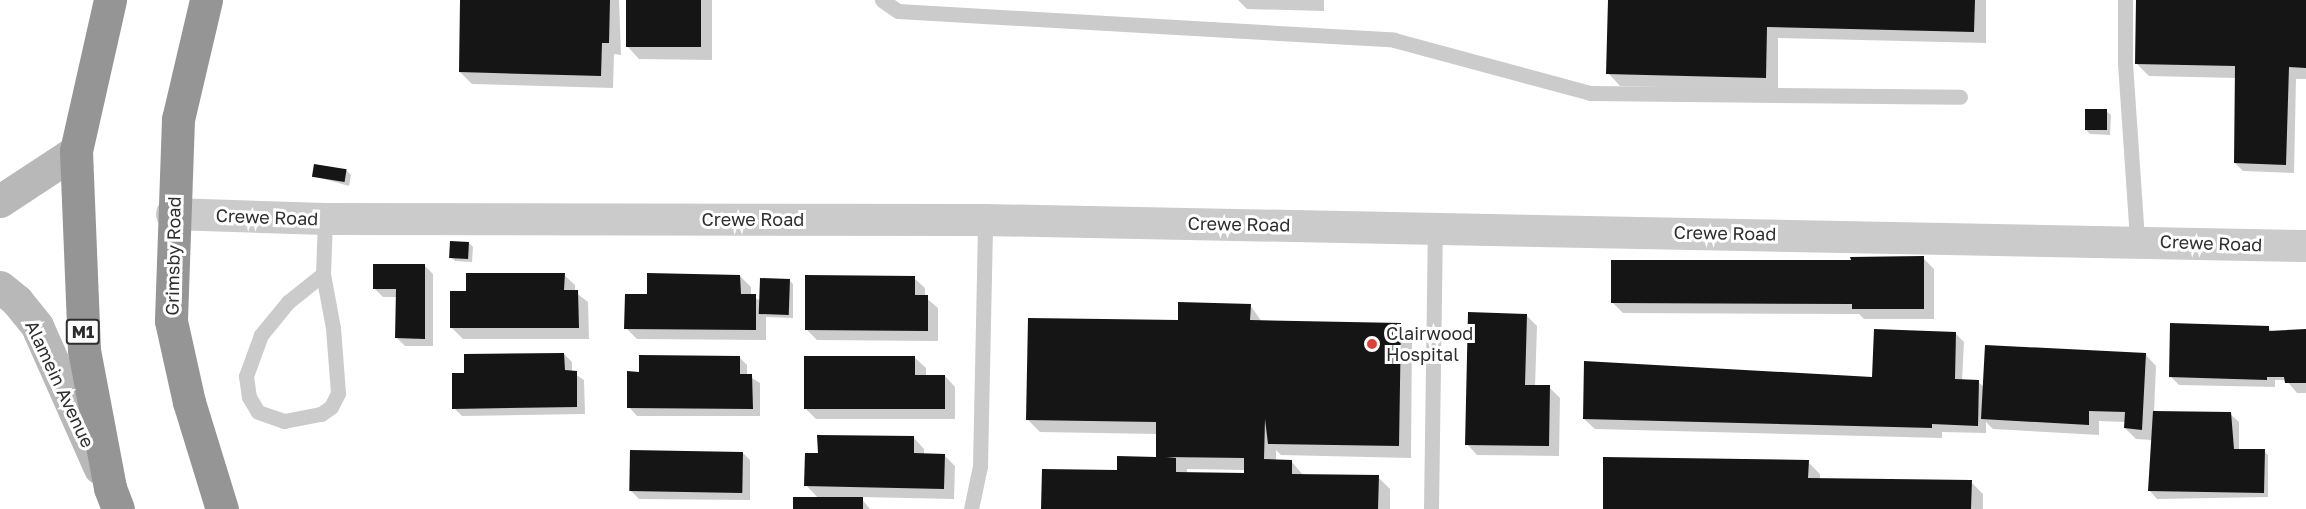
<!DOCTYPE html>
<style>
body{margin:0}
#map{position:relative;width:2306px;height:509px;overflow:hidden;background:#fff;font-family:"Golos Text",sans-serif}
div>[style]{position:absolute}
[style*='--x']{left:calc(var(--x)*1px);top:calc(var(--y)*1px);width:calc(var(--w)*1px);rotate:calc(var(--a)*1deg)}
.shadow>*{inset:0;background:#0003}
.building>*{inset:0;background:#151515;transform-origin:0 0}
.lane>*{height:15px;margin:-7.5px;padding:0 7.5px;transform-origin:7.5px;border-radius:7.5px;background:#cbcbcb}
.street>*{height:32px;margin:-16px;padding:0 16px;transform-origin:16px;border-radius:16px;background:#cbcbcb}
.secondary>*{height:33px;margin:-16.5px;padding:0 16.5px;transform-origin:16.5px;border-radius:16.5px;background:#b8b8b8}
.highway>*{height:33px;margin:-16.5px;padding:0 16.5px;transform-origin:16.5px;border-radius:16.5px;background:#959595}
.dots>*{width:16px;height:16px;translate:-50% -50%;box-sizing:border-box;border:3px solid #fff;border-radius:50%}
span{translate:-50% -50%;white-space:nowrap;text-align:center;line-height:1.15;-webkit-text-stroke:6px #fff;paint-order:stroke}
.shield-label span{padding:2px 4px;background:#fff;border:2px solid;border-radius:4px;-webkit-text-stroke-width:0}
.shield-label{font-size:16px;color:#2e2e2e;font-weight:700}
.street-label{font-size:18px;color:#2e2e2e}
.poi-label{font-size:18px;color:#2e2e2e}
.left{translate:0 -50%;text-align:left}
</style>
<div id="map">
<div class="shadow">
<i style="clip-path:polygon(462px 0,619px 0,621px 55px,614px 54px,613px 88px,472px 84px,460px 72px)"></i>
<i style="clip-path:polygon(628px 0,712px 0,712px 60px,639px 59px,627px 46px)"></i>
<i style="clip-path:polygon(1238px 0,1324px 0,1324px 11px,1247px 9px)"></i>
<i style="clip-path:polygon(1609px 0,1986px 0,1986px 43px,1778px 38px,1778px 90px,1620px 86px,1608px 73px)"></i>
<i style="clip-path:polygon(2138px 0,2306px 0,2306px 79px,2296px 79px,2294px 173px,2243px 171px,2235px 163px,2236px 78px,2149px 76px,2137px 64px)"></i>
<i style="clip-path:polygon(2106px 111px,2111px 115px,2110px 135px,2090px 134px,2086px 130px)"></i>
<i style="clip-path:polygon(347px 171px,351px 175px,349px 186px,314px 176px)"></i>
<i style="clip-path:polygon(469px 243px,473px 247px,472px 262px,455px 261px,451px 257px)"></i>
<i style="clip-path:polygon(1923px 258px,1934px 269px,1934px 319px,1864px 319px,1859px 314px,1623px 313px,1612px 302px,1852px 262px)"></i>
<i style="clip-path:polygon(425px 266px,433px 274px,433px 346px,405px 346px,397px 338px,397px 297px,383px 297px,375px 289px)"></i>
<i style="clip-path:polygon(564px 275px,575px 285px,575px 292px,588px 302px,589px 339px,463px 339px,452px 328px,468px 293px)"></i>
<i style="clip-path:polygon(740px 276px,751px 287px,751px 296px,761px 301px,789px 280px,793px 284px,793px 318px,766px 317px,766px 340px,637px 339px,626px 328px,648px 296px)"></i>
<i style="clip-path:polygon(914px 278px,925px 288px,925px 297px,938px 308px,938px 341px,817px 340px,806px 329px)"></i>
<i style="clip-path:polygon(evenodd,1250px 305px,1262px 322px,1400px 325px,1412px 337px,1411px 458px,1281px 455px,1276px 450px,1276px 461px,1291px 461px,1304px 476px,1378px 477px,1390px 489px,1390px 509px,1043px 509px,1119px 472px,1157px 459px,1158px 434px,1040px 432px,1028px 420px,1180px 322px,1250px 305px,1187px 469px,1245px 470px,1245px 475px,1187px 474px,1187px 469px)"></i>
<i style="clip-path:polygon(1526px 315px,1537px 326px,1535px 387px,1549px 387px,1560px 398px,1559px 456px,1477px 455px,1467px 444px)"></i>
<i style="clip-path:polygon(2268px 327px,2273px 333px,2306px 330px,2306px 393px,2297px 393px,2286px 380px,2275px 380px,2275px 387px,2179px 385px,2171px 377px)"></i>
<i style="clip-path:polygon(1956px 334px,1964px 342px,1962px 381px,1978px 382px,1984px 387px,2146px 355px,2156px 366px,2154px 412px,2230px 414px,2239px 422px,2239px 450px,2264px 451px,2268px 455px,2268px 497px,2157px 499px,2149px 490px,2152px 440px,2136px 439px,2125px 428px,2126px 422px,2099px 421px,2099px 435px,1993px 429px,1986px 422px,1986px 433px,1942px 432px,1942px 438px,1595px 429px,1584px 419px,1874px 377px)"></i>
<i style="clip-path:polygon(564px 354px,572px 362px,572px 372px,584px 380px,585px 414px,462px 416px,454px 408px)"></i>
<i style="clip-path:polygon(739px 357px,747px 365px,747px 375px,760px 383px,760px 416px,637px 416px,629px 407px,641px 373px)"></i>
<i style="clip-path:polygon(915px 358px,926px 368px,926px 376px,945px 376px,955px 387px,955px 419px,816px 419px,805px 408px)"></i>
<i style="clip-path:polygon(914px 438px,924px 449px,924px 455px,944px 455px,955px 466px,954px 499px,860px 497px,870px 509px,794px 509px,819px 499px,806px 485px,819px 454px)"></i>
<i style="clip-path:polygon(742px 452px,750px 460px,750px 500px,639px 499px,631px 491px)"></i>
<i style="clip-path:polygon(1808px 462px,1820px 474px,1820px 480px,1971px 482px,1983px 494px,1983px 509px,1605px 509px)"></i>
</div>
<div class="building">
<i style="clip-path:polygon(460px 0,610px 0,609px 43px,602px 43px,601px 76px,459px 72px)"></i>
<i style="left:626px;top:0;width:75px;height:47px"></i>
<i style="clip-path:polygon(1608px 0,1975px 0,1974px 32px,1767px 27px,1766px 78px,1606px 74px)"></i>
<i style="clip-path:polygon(2136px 0,2306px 0,2306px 68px,2289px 67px,2286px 165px,2234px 163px,2235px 66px,2135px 64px)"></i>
<i style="left:2085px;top:109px;width:22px;height:21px"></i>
<i style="left:314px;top:164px;width:33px;height:13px;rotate:9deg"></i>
<i style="left:450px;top:241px;width:19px;height:17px;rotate:3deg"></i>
<i style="clip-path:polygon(1924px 256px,1924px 309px,1852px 309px,1852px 304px,1611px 303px,1611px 260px,1851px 260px,1850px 257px)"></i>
<i style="clip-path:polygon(373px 264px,425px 264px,425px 339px,395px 338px,396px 289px,373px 289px)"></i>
<i style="clip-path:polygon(466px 273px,565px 273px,564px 290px,578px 290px,579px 328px,450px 328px,450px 291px,466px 291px)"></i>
<i style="clip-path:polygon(647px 273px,740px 275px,741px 294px,756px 294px,756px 330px,624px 329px,625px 294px,647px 294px)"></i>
<i style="clip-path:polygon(805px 275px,915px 276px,915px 295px,928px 295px,928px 331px,805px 330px)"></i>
<i style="left:760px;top:278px;width:30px;height:36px;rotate:2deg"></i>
<i style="clip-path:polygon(evenodd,1178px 302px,1251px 304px,1250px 320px,1401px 323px,1399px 446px,1268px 444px,1265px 419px,1264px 459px,1292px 460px,1292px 474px,1379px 475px,1378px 509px,1041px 509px,1042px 469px,1117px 470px,1117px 456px,1156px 457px,1156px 422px,1026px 420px,1028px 318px,1178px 320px,1178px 302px,1166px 457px,1244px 458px,1244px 473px,1176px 472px,1176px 458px,1166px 457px)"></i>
<i style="clip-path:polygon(1468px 312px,1527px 314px,1525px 385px,1550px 385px,1549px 446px,1465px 445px)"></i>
<i style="clip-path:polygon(2170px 323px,2269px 326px,2269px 331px,2306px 329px,2306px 383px,2285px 383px,2284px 377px,2267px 377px,2267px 380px,2169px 377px)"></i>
<i style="clip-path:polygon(1874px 329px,1956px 332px,1955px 379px,1979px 380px,1978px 426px,1932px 424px,1932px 428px,1583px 419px,1584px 361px,1872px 377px)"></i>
<i style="clip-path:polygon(1985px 345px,2146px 353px,2142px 430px,2124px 428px,2125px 412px,2089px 411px,2089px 425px,1981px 419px)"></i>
<i style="clip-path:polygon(564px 353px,565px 370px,577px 371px,577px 407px,452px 409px,452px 373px,464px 373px,464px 354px)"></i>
<i style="clip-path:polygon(639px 355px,740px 356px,740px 374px,752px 374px,753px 409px,627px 408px,627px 371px,639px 372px)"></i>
<i style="clip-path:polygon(804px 356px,915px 356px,915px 375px,945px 375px,945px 409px,804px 409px)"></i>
<i style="clip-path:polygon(2153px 411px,2231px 412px,2234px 449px,2265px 449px,2264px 493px,2148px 491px)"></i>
<i style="clip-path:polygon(817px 435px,914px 436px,914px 453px,945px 454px,944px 489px,804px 486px,805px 453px,818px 453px)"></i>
<i style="left:630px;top:450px;width:113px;height:41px;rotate:1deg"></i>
<i style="clip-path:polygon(1603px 457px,1809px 460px,1808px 478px,1972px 480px,1971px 509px,1603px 509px)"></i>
<i style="left:793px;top:497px;width:70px;height:12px"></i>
</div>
<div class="lane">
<i style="--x:882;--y:0;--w:19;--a:35"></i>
<i style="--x:898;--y:11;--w:497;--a:3.3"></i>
<i style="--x:1394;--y:40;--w:203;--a:15.1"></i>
<i style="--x:1590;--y:93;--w:370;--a:0.6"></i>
<i style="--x:2125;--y:0;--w:63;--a:90"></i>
<i style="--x:2125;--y:63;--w:178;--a:86.1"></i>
<i style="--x:323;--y:274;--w:45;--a:141.3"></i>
<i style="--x:288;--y:302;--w:43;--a:129.3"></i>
<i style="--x:261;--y:335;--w:44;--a:110.1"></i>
<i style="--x:246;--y:376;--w:21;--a:82"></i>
<i style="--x:249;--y:397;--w:17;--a:59"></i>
<i style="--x:258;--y:412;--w:28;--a:19"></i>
<i style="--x:284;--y:421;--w:38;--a:-11"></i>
<i style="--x:321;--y:414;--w:12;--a:-35"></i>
<i style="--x:331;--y:407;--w:16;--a:-63"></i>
<i style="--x:338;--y:393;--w:65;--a:-94.4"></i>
<i style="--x:333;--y:328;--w:55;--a:-100.5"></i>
<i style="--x:323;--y:274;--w:55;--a:-87.9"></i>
<i style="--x:971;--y:509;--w:44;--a:-78.2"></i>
<i style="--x:980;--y:466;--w:246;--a:-88.8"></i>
<i style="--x:1431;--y:509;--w:282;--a:-89.2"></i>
</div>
<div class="street">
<i style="--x:172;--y:214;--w:153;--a:1.9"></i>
<i style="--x:325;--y:219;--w:660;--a:0.09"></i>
<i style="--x:985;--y:220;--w:1321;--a:1.13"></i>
</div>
<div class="secondary">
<i style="--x:0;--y:201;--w:91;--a:-33.3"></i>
<i style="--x:0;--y:287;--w:22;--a:39"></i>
<i style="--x:17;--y:301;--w:32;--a:51"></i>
<i style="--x:37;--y:326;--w:155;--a:66.1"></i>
</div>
<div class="highway">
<i style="--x:110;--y:0;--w:155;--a:102.7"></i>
<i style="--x:76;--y:151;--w:199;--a:87.7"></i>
<i style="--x:84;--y:350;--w:140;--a:79.3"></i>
<i style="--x:110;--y:488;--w:22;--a:69"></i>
<i style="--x:206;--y:0;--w:122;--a:103.2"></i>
<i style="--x:178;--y:119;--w:202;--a:92"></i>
<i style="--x:171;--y:321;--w:83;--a:77.5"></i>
<i style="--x:189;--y:402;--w:112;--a:72.9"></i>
</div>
<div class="dots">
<i style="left:1372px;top:344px;background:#dd4238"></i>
</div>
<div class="shield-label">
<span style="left:83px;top:332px">M1</span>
</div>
<div class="street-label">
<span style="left:267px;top:217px;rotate:2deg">Crewe Road</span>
<span style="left:753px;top:219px">Crewe Road</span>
<span style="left:1239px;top:224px;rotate:1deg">Crewe Road</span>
<span style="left:1725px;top:233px;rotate:1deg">Crewe Road</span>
<span style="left:2211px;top:243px;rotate:2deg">Crewe Road</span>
<span style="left:173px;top:256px;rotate:-89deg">Grimsby Road</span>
<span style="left:60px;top:384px;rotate:65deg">Alamein Avenue</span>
</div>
<div class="poi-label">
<span class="left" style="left:1386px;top:344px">Clairwood<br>Hospital</span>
</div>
</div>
